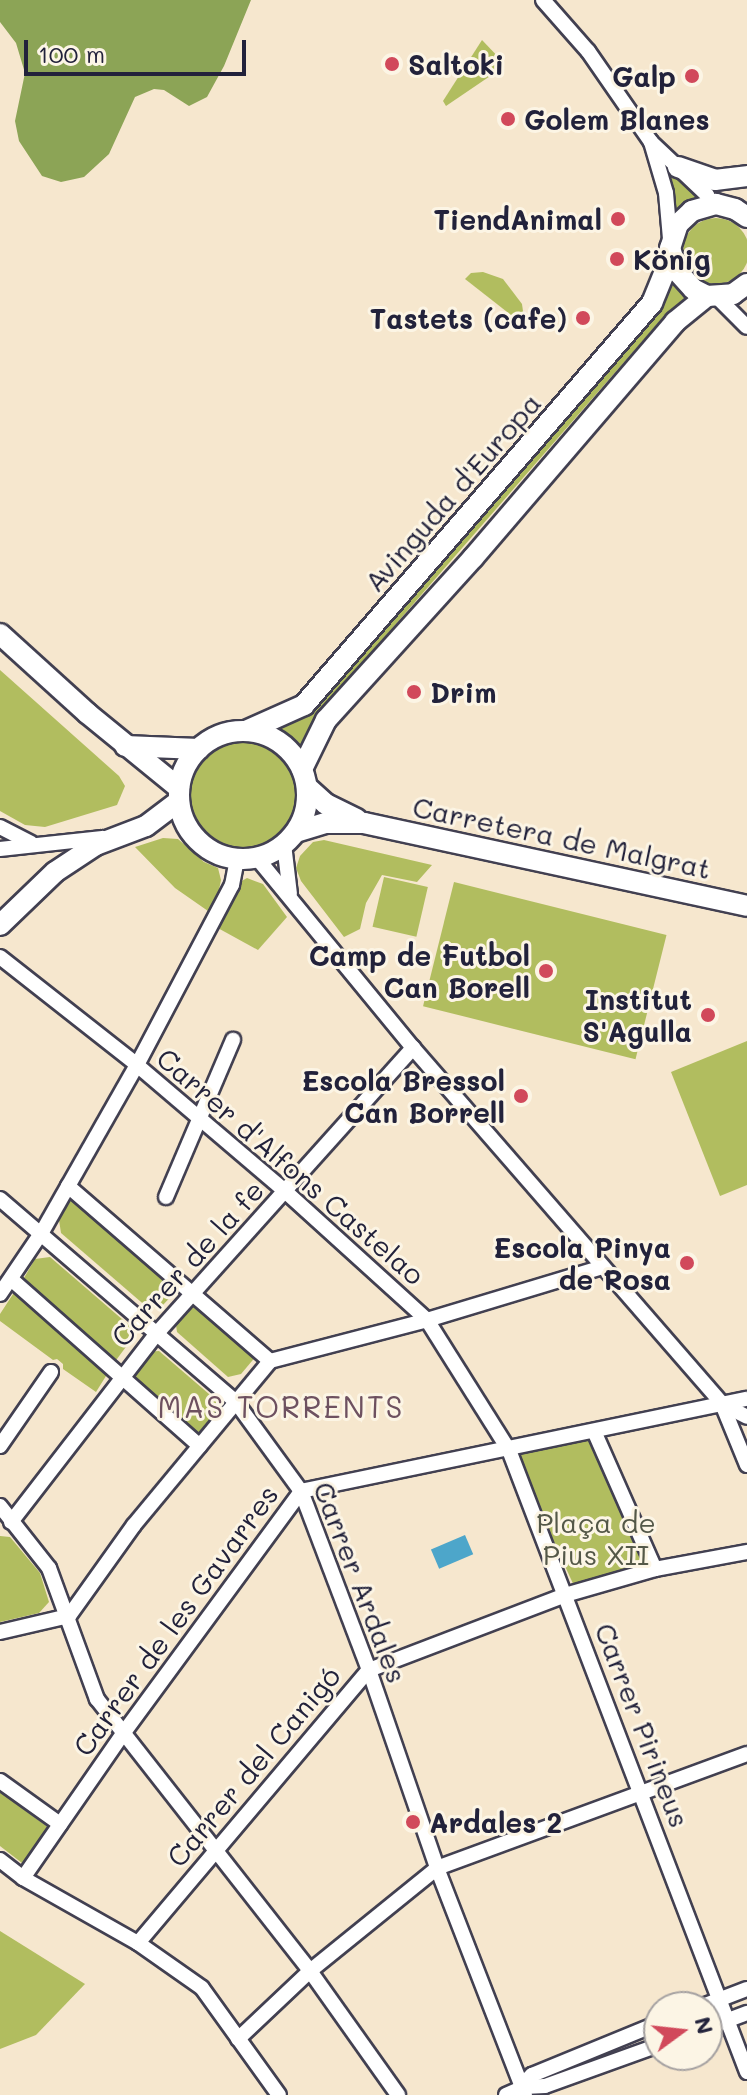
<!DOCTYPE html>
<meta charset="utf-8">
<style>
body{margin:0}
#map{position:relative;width:747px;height:2095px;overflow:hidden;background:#f6e7ce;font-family:Mali,sans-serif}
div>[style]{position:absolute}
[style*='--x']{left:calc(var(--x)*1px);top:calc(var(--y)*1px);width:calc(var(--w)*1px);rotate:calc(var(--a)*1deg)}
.green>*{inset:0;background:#b1bd5f;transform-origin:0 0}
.round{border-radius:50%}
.forest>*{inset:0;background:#8ca456}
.water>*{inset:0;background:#4da6ca;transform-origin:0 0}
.roads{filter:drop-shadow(2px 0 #424051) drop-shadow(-2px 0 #424051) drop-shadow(0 2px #424051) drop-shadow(0 -2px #424051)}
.street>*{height:14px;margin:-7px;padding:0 7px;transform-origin:7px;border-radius:7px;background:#fff}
.secondary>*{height:20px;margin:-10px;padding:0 10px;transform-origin:10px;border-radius:10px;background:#fff}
.secondary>.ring{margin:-10px;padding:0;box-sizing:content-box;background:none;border:20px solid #fff;border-radius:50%}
.dots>*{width:22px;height:22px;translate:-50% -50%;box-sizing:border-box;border:4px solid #fcf5e5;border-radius:50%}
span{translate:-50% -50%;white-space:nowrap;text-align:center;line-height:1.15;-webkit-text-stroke:6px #fcf5e5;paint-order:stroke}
.poi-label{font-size:28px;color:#22223b;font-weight:700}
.left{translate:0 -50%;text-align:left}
.right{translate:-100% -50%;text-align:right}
.street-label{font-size:28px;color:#22223b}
.park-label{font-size:28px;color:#545848}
.neighbourhood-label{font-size:30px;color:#6e5160;letter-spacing:2px}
.north{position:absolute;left:643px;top:1991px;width:80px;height:80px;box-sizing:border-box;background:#fcf5e5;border:2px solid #a5a1a1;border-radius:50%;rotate:75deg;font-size:22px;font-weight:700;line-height:32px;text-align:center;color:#22223b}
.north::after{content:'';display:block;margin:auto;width:28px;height:36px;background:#d1495b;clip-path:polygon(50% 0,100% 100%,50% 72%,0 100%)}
.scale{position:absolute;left:24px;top:40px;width:222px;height:36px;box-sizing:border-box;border:4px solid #22223b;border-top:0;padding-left:10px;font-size:24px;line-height:28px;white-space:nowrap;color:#22223b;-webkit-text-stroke:6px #fcf5e5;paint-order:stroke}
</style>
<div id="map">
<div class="green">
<i style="clip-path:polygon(482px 40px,503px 62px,502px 68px,446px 106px,443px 101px)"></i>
<i style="clip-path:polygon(669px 167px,703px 197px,674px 215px,665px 168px)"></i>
<i class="round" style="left:683px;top:218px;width:66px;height:66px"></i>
<i style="clip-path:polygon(483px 272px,503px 279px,522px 304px,525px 326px,465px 279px,471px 273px)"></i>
<i style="clip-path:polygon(671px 277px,690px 294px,666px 314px,314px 718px,301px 747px,296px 748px,273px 728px)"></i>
<i style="clip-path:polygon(0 670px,119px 776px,125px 786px,117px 805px,45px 827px,25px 825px,0 811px)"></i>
<i class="round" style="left:186px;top:738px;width:110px;height:110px"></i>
<i style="clip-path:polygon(163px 838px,178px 839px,204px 862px,218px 868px,221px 880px,218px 895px,208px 911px,175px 888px,135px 847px)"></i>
<i style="clip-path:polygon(324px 840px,432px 865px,417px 882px,382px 875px,366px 903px,360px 929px,344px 937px,301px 881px,296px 868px,300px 856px,313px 842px)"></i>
<i style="left:384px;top:877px;width:45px;height:51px;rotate:13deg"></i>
<i style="clip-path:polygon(247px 878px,263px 884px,287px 917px,258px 950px,216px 927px,240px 882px)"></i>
<i style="left:454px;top:882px;width:219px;height:128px;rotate:14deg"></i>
<i style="clip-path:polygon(747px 1041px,747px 1185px,720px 1196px,671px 1072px)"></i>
<i style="clip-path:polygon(75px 1192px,181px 1286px,161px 1307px,148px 1308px,61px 1233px,59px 1220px)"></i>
<i style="clip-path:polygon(50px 1257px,130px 1326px,131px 1340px,114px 1363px,21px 1283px,35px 1259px)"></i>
<i style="clip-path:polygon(17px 1288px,111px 1368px,96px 1392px,63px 1369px,63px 1364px,57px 1359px,53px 1360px,0 1321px,0 1314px)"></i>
<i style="clip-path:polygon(195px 1299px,258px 1354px,241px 1374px,228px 1377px,177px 1332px,175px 1318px)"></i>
<i style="clip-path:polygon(159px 1351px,216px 1400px,216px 1413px,198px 1437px,129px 1375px,145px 1352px)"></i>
<i style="clip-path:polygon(591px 1437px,655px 1569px,575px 1588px,514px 1454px)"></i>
<i style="clip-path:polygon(0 1536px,10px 1537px,40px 1573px,49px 1602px,39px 1613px,0 1622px)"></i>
<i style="clip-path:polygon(0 1792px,49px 1828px,22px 1863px,0 1846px)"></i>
<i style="clip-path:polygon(0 1931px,85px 1984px,36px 2035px,0 2049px)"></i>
</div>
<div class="forest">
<i style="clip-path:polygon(0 0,251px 0,224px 66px,207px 97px,189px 106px,164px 90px,154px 89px,135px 97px,109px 154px,84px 177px,61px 182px,42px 176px,19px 141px,15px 121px,25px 73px,16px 43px,0 22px)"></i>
</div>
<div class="water">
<i style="left:465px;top:1535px;width:21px;height:37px;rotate:67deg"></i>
</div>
<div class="roads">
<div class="street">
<i style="--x:543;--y:0;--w:68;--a:48.6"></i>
<i style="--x:588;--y:51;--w:111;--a:55.3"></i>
<i style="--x:651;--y:142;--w:77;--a:43.4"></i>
<i style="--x:707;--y:195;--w:9;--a:72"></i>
<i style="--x:651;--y:142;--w:53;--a:73.6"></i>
<i style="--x:666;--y:193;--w:46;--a:85"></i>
<i style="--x:717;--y:297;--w:42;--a:45"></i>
<i style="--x:0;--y:827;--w:35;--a:27"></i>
<i style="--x:284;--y:844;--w:50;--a:83.2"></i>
<i style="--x:0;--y:849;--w:103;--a:-6.2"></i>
<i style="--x:257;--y:858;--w:246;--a:50.6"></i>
<i style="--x:413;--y:1048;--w:471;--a:49"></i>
<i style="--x:722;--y:1404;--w:66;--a:67.7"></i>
<i style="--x:0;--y:957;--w:174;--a:38.2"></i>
<i style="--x:137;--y:1065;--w:196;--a:40.4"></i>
<i style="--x:286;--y:1192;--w:190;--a:42.2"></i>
<i style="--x:427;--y:1320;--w:154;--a:57.8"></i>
<i style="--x:509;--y:1450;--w:666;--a:69.06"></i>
<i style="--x:68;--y:1186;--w:267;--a:40.9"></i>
<i style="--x:166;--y:1197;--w:171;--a:-66.9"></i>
<i style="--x:0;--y:1199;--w:311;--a:40.7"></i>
<i style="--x:236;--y:1402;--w:110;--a:53.9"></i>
<i style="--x:301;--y:1491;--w:191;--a:69.2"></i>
<i style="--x:369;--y:1670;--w:209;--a:71"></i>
<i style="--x:437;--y:1868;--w:243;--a:68.8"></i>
<i style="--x:11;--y:1279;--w:252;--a:41.5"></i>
<i style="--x:0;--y:1294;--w:75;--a:-55.9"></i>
<i style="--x:42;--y:1232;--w:192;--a:-60.4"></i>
<i style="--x:137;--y:1065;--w:204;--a:-62.2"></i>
<i style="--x:232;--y:885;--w:26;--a:-79"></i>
<i style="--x:722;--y:1404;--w:28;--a:27"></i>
<i style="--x:594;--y:1431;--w:151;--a:66.2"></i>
<i style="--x:0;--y:1446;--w:90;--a:-55.4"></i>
<i style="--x:0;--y:1506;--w:79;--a:51.7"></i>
<i style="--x:49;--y:1568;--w:140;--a:69.9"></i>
<i style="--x:97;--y:1699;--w:345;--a:51.9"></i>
<i style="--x:310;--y:1971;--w:152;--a:54.6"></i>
<i style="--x:11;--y:1522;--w:240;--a:-52.3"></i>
<i style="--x:158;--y:1332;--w:382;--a:-48.1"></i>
<i style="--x:0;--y:1632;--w:71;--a:-13.1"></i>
<i style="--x:69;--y:1616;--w:112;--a:-54.5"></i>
<i style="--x:134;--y:1525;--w:213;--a:-50.3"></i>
<i style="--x:270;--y:1361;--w:162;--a:-14.6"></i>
<i style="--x:427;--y:1320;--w:183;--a:-16.8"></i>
<i style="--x:0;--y:1781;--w:74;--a:35.6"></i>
<i style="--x:0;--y:1860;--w:29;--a:38"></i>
<i style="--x:23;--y:1878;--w:132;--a:29.5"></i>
<i style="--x:138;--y:1943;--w:78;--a:35.1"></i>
<i style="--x:202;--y:1988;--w:132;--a:54.3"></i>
<i style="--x:23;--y:1878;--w:174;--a:-55.3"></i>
<i style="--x:122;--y:1735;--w:303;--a:-53.7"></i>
<i style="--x:301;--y:1491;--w:455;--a:-11.7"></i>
<i style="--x:138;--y:1943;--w:358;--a:-49.8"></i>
<i style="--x:369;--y:1670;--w:210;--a:-20.9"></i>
<i style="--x:565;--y:1595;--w:94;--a:-16.1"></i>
<i style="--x:655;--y:1569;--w:94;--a:-10.5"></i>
<i style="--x:700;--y:2007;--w:50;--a:-21"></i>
<i style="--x:707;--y:2028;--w:43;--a:-20.6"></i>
<i style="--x:238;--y:2039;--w:99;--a:-43.4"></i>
<i style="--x:310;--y:1971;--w:164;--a:-39"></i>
<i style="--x:437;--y:1868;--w:330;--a:-20.2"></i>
<i style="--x:523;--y:2084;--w:13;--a:-45"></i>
<i style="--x:532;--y:2075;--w:137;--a:-22.3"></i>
<i style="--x:506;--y:2095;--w:20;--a:-24"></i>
<i style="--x:524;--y:2087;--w:21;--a:-3"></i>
<i style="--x:545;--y:2086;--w:121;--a:-19.8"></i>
</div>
<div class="secondary">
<i style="--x:678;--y:167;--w:39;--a:19"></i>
<i style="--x:715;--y:180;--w:32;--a:-7"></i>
<i style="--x:747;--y:217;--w:14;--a:-146"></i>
<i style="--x:735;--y:209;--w:20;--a:-165"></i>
<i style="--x:716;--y:204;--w:25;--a:164"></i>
<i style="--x:692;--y:211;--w:19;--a:137"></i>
<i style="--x:678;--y:224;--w:25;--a:108"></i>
<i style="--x:670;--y:248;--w:24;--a:73"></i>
<i style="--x:677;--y:271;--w:24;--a:48"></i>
<i style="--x:693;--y:289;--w:16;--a:27"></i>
<i style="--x:707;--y:296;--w:26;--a:-4"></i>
<i style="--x:733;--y:294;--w:17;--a:-36"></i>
<i style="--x:0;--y:634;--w:118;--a:42.2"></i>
<i style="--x:87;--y:713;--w:119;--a:39.2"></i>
<i class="ring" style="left:179px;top:731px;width:108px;height:108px"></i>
<i style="--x:246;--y:731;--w:64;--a:-24.1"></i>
<i style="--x:304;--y:705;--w:532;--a:-49.12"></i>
<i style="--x:652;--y:303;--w:48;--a:-67.8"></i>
<i style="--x:125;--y:746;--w:74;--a:2.3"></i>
<i style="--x:302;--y:769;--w:55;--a:-63.9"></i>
<i style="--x:326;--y:720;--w:219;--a:-47.8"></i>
<i style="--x:473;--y:558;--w:311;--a:-49.4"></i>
<i style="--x:675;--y:322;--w:41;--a:-39.1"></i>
<i style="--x:307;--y:787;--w:25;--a:42"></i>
<i style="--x:326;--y:804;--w:34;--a:26"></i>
<i style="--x:296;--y:832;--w:31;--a:-17"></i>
<i style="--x:326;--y:823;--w:38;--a:0"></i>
<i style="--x:364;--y:823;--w:392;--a:12.2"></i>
<i style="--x:0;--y:925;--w:76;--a:-43.9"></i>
<i style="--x:55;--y:872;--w:49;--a:-33.4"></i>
<i style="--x:96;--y:845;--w:53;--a:-20.8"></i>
<i style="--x:146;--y:826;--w:41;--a:-37.1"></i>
</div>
</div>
<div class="dots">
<i style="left:392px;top:64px;background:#d1495b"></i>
<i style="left:692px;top:76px;background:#d1495b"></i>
<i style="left:508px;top:119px;background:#d1495b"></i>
<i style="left:618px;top:219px;background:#d1495b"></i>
<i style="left:617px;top:259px;background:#d1495b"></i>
<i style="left:583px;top:318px;background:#d1495b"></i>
<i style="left:414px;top:692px;background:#d1495b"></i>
<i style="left:546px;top:971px;background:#d1495b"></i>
<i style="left:708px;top:1015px;background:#d1495b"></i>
<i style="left:521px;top:1096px;background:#d1495b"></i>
<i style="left:687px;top:1263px;background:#d1495b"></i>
<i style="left:413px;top:1822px;background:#d1495b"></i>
</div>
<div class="poi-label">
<span class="left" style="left:408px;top:64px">Saltoki</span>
<span class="right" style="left:676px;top:76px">Galp</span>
<span class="left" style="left:524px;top:119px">Golem Blanes</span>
<span class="right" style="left:602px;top:219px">TiendAnimal</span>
<span class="left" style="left:633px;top:259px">König</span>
<span class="right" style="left:567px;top:318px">Tastets (cafe)</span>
<span class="left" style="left:430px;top:692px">Drim</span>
<span class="right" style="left:530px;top:971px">Camp de Futbol<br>Can Borell</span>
<span class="right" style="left:692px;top:1015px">Institut<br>S'Agulla</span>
<span class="right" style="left:505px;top:1096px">Escola Bressol<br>Can Borrell</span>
<span class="right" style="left:671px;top:1263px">Escola Pinya<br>de Rosa</span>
<span class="left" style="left:429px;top:1822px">Ardales 2</span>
</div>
<div class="street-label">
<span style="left:452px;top:492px;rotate:-49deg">Avinguda d'Europa</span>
<span style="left:562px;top:837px;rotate:12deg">Carretera de Malgrat</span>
<span style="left:291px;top:1166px;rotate:41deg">Carrer d'Alfons Castelao</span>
<span style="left:187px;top:1263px;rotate:-48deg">Carrer de la fe</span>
<span style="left:361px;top:1582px;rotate:69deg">Carrer Ardales</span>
<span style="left:175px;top:1620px;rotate:-54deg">Carrer de les Gavarres</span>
<span style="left:643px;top:1725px;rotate:69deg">Carrer Pirineus</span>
<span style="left:253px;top:1766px;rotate:-50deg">Carrer del Canigó</span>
</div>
<div class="park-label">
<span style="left:596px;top:1538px">Plaça de<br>Pius XII</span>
</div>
<div class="neighbourhood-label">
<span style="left:281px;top:1406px">MAS TORRENTS</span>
</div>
<div class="north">N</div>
<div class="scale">100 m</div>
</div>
